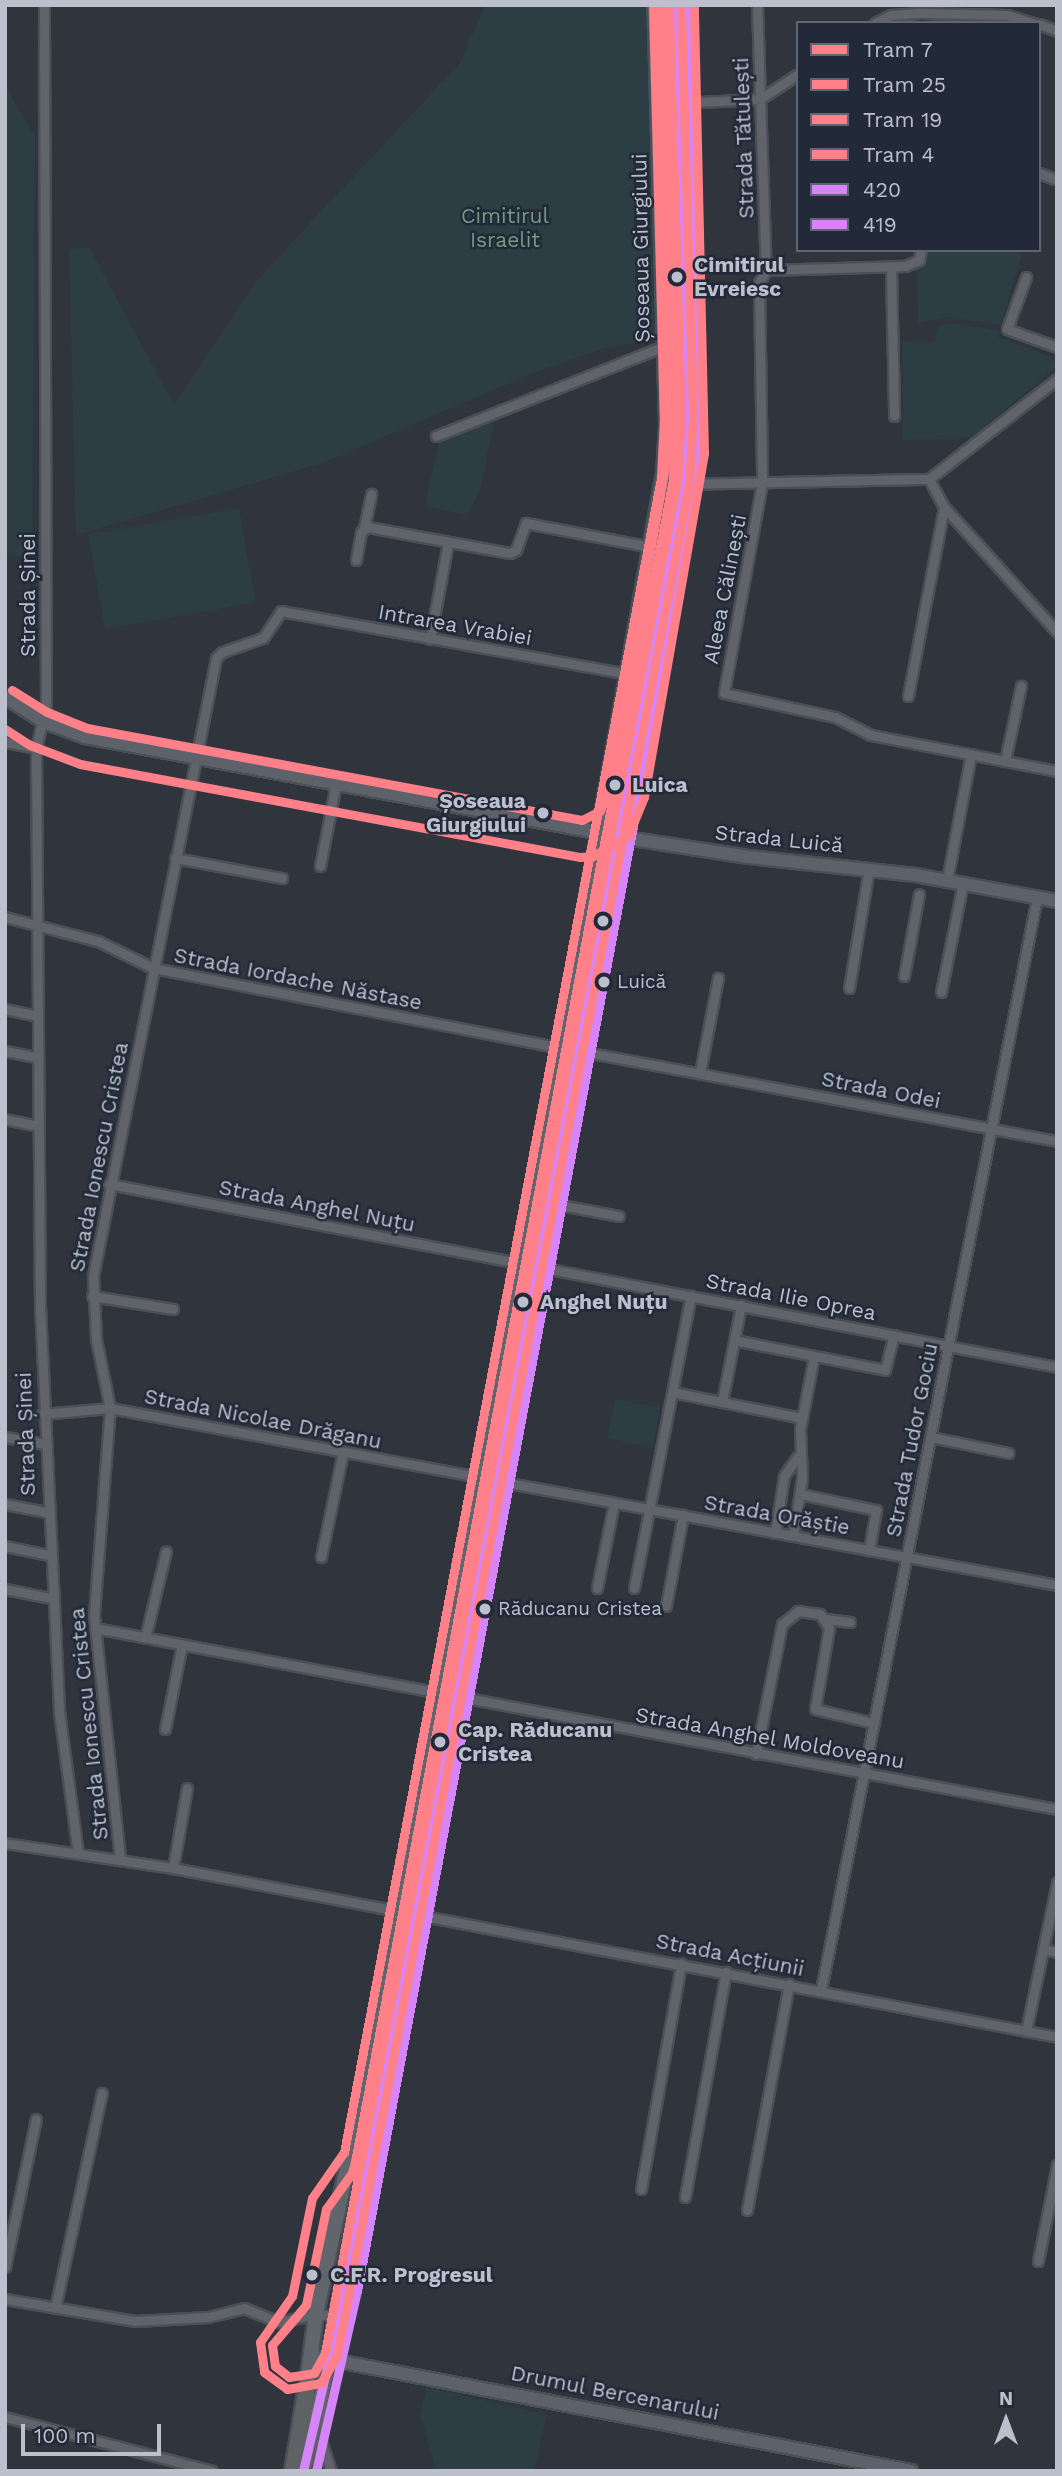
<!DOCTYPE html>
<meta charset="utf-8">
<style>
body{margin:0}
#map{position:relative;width:1062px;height:2476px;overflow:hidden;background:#2f343d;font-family:"Work Sans",sans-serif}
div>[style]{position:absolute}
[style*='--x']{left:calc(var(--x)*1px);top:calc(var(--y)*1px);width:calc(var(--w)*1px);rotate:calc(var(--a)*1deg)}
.green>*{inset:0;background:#2c3e44;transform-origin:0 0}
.roads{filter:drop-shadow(2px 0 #4b4f56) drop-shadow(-2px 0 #4b4f56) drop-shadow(0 2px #4b4f56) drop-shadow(0 -2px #4b4f56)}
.street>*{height:9px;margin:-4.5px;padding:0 4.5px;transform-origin:4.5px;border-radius:4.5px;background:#60636a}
.secondary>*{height:12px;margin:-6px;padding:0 6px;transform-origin:6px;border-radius:6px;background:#5d6169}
.primary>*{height:14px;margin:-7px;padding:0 7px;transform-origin:7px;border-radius:7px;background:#61656c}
.highway>*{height:16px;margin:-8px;padding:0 8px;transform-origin:8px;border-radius:8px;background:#5f6264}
.tram>*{height:2px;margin:-1px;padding:0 1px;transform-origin:1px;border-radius:1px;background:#5e6168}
.bus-1>*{height:9px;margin:-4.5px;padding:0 4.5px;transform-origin:4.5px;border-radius:4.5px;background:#d685f9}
.bus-2>*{height:9px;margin:-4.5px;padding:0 4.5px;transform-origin:4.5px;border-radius:4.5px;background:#d685f9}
.tram-1>*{height:9px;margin:-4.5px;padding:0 4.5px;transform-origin:4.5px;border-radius:4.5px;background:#ff8089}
.tram-2>*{height:9px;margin:-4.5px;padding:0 4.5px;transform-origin:4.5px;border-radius:4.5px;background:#ff8089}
.tram-3>*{height:9px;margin:-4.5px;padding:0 4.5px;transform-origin:4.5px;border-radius:4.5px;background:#ff8089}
.tram-4>*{height:9px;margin:-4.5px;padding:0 4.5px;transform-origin:4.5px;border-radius:4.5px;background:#ff8089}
.dots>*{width:19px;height:19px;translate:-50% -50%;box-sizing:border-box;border:4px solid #222938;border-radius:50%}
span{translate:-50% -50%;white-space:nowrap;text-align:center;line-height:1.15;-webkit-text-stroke:5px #222938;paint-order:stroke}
.bus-label{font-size:19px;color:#bbc0cc}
.left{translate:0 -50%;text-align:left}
.street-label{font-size:21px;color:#bbc0cc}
.park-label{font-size:21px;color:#739c81}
.stop-label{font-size:21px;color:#bbc0cc;font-weight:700}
.right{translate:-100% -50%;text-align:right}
.frame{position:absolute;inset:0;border:7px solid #bbc0cc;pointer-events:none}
.legend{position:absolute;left:796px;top:21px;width:245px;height:231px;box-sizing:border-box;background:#222938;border:2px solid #5f6573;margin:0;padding:9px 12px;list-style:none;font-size:21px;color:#bbc0cc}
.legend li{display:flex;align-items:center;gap:14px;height:35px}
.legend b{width:35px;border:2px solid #5f6573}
.north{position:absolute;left:971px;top:2385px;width:70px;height:70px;-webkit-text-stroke:5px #222938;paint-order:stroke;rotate:0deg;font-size:19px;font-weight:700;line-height:28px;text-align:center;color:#bbc0cc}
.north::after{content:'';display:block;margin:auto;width:24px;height:32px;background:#bbc0cc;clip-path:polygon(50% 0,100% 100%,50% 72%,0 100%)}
.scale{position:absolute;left:21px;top:2424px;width:140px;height:32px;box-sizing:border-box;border:4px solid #bbc0cc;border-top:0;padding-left:9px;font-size:21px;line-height:24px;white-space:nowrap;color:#bbc0cc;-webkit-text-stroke:5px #222938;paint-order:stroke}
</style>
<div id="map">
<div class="green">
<i style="clip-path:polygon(485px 5px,647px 5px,655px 340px,607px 347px,538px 371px,323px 463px,76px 535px,69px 249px,89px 247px,174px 405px,258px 279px,460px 63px)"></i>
<i style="clip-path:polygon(5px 85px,35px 137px,32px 558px,5px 554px)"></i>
<i style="clip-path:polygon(923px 250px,1023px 250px,1001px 325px,947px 317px,918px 323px,917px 275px,912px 266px)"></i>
<i style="clip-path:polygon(948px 323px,1000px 330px,999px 338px,1049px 356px,1057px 366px,971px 438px,903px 440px,902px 342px,935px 341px,937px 328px)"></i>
<i style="clip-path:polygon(494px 421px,480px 491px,467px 515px,425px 506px,439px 441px)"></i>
<i style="left:239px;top:508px;width:96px;height:153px;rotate:80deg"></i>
<i style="left:615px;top:1399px;width:46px;height:40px;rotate:11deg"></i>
<i style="clip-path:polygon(352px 2185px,354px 2185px,336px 2284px,331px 2283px)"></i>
<i style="clip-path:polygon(427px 2387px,547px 2415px,534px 2471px,437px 2471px,420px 2415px)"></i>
</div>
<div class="roads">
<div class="street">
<i style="--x:44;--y:5;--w:700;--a:89.84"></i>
<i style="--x:46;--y:705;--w:44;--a:103.1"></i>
<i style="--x:36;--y:748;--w:558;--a:89.59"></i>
<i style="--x:40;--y:1306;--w:405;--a:87.3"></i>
<i style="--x:59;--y:1711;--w:144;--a:82.4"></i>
<i style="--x:757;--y:5;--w:265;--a:88.1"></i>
<i style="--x:766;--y:270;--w:15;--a:118"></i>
<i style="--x:759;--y:283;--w:200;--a:89.1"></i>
<i style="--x:762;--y:483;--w:213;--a:100.3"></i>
<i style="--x:724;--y:693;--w:114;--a:12.2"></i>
<i style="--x:835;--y:717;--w:40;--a:26.6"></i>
<i style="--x:871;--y:735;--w:189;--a:11"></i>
<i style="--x:875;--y:23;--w:18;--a:-27"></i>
<i style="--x:891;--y:15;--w:31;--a:-4"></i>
<i style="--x:922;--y:13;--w:85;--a:1.3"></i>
<i style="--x:1007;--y:15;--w:28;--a:17"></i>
<i style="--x:1039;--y:24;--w:19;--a:21"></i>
<i style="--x:679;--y:103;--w:81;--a:-2.8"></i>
<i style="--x:760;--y:99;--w:45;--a:-33.3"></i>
<i style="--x:1039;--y:173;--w:19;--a:21"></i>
<i style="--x:891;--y:267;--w:149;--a:88.8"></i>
<i style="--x:766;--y:270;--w:139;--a:-1.6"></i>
<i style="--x:905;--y:266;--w:15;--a:-23"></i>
<i style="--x:919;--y:260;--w:10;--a:-79"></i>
<i style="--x:1026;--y:277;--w:55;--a:110.1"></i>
<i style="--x:1007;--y:329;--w:53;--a:19.8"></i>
<i style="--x:436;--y:436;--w:245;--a:-21.5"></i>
<i style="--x:929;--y:479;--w:32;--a:62"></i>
<i style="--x:944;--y:507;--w:169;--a:47.9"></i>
<i style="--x:685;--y:484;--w:244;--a:-1.2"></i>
<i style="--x:929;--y:479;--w:162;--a:-38"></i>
<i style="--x:364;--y:528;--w:35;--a:-78"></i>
<i style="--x:356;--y:560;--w:28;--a:-80"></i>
<i style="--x:361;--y:532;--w:9;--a:-36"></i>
<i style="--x:368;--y:527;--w:144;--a:10.4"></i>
<i style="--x:510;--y:553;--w:7;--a:-27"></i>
<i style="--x:516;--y:550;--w:29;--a:-70"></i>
<i style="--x:526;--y:523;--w:127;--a:10.9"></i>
<i style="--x:430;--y:639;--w:98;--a:-79.4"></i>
<i style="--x:908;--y:696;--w:192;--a:-79.2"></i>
<i style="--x:5;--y:742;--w:32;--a:11"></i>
<i style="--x:1005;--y:761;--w:77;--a:-78"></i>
<i style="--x:175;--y:858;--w:109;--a:10.6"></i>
<i style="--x:320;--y:866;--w:84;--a:-79"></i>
<i style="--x:947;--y:880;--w:128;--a:-79.2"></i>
<i style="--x:5;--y:917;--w:96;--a:14.5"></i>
<i style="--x:98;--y:941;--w:61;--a:26.1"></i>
<i style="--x:153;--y:968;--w:415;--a:11.1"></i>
<i style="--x:904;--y:976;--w:83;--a:-79.6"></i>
<i style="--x:849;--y:988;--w:121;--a:-80.5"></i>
<i style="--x:941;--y:992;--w:111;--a:-78.6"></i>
<i style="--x:5;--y:1009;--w:34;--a:12"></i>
<i style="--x:5;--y:1051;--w:33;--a:11"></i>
<i style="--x:580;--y:1051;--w:485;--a:10.7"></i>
<i style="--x:700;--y:1073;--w:97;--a:-79.3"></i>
<i style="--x:5;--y:1119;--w:34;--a:12"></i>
<i style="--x:109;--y:1184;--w:966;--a:10.93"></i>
<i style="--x:550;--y:1203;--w:70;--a:10.7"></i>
<i style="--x:92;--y:1296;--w:82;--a:9.1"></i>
<i style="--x:734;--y:1340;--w:154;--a:11.2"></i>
<i style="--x:885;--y:1370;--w:36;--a:-76"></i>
<i style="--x:672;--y:1392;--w:133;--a:11.3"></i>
<i style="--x:722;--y:1402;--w:99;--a:-78.9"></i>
<i style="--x:42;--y:1414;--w:68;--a:-5"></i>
<i style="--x:110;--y:1408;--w:373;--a:10.6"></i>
<i style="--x:5;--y:1437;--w:39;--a:10"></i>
<i style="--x:931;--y:1437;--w:79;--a:11.7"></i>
<i style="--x:498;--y:1481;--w:569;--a:10.54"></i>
<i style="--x:800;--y:1494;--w:78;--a:11.9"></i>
<i style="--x:876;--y:1510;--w:41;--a:99.9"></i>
<i style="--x:5;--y:1504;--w:42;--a:11"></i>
<i style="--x:775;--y:1533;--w:58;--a:-81"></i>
<i style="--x:784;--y:1476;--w:24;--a:-55"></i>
<i style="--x:793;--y:1536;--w:59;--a:-81.2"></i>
<i style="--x:802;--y:1478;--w:49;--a:-92.3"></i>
<i style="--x:800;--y:1429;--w:74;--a:-79.1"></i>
<i style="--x:5;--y:1546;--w:45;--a:11.6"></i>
<i style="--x:321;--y:1557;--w:107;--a:-78.2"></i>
<i style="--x:597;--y:1588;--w:87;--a:-78.7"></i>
<i style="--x:634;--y:1588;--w:298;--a:-79"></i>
<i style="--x:5;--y:1589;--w:47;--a:11.1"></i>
<i style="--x:666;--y:1606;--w:93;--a:-79.4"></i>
<i style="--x:826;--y:1619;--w:24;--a:7"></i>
<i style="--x:95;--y:1628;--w:979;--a:10.66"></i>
<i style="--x:145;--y:1638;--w:89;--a:-76.4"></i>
<i style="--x:165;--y:1729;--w:86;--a:-78.6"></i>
<i style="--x:756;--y:1754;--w:133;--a:-78.7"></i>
<i style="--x:782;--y:1624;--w:21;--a:-39"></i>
<i style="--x:798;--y:1611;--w:22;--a:8"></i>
<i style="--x:820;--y:1614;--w:17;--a:57"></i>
<i style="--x:829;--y:1628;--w:82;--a:99.8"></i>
<i style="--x:815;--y:1709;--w:61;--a:13.3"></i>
<i style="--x:5;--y:1843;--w:170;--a:8.5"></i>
<i style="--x:173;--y:1868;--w:900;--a:10.82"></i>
<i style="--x:120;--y:1859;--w:245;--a:-96.1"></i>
<i style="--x:94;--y:1615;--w:208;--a:-85.6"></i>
<i style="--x:110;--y:1408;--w:70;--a:-101.5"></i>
<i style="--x:96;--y:1339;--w:63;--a:-92.7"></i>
<i style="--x:93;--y:1276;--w:630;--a:-78.74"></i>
<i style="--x:216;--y:658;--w:8;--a:-45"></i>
<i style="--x:222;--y:652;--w:43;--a:-18.9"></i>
<i style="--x:263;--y:638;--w:32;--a:-56"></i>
<i style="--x:281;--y:611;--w:352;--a:10.3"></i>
<i style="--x:173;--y:1868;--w:81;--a:-80.1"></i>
<i style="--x:1043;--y:1949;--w:14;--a:12"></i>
<i style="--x:821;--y:1990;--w:1114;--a:-78.82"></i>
<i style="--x:1026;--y:2031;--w:152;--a:-78.2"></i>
<i style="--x:641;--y:2189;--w:229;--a:-79.9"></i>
<i style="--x:685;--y:2197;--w:229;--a:-79.7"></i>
<i style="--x:747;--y:2210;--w:230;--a:-79.5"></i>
<i style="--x:1038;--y:2261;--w:98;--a:-78.8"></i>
<i style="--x:5;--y:2267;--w:151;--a:-78.2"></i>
<i style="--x:5;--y:2299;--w:132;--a:9.6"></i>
<i style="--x:135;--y:2321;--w:73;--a:-3.1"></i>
<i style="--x:208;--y:2317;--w:37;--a:-14"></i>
<i style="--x:244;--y:2308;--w:38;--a:22"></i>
<i style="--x:279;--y:2322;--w:38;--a:-12"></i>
<i style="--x:316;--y:2314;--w:23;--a:7"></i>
<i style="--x:55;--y:2308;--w:220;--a:-77.7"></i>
<i style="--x:5;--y:2417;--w:214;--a:14.6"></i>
<i style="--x:317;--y:2429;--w:44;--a:71.6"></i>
</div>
<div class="secondary">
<i style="--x:5;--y:697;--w:46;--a:32.7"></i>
<i style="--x:44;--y:722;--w:44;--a:20.1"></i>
<i style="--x:85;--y:737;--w:563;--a:10.53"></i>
<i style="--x:639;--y:840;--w:111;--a:8.8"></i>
<i style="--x:749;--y:857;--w:167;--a:6.2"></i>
<i style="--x:915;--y:875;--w:144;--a:10.4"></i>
<i style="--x:311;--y:2356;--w:611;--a:10.85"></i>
</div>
<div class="primary">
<i style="--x:306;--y:2393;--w:80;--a:-82.8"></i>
<i style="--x:316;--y:2314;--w:188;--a:-78"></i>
<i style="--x:355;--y:2130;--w:1030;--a:-79.26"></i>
<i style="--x:547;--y:1118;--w:656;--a:-79.72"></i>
<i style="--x:664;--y:473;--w:48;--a:-86.4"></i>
<i style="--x:667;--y:425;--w:420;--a:-91.6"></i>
<i style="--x:316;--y:2423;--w:1520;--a:-79.07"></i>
<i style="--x:604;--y:931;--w:454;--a:-79.7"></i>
<i style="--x:685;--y:484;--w:81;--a:-87.9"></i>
<i style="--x:688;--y:403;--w:398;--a:-91.7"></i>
</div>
<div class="highway">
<i style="--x:303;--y:2468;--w:47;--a:-73.9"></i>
<i style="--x:293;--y:2471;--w:79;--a:-80.5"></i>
</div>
</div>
<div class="tram">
<i style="--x:585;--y:828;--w:25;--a:47"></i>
<i style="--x:602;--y:846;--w:28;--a:82"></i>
</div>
<div class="bus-1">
<i style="--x:303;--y:2471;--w:187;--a:-77"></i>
<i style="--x:345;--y:2289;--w:1837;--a:-79.33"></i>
<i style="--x:685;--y:484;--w:81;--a:-87.9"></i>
<i style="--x:688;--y:403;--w:398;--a:-91.7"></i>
</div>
<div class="bus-2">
<i style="--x:316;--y:2471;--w:185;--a:-77.2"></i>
<i style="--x:357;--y:2291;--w:1837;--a:-79.33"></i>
<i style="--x:697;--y:486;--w:83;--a:-87.9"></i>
<i style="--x:700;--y:403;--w:398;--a:-91.7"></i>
</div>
<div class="tram-1">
<i style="--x:665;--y:5;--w:412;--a:88.5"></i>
<i style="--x:676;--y:417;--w:62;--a:92.8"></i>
<i style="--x:673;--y:479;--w:1708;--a:100.7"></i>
<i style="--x:356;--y:2157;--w:16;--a:104"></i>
<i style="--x:352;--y:2173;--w:44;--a:125.8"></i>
<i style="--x:326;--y:2209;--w:98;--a:101.8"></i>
<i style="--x:306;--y:2305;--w:52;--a:130.4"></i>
<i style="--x:272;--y:2345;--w:21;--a:82"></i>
<i style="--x:275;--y:2366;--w:18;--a:38"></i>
<i style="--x:289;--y:2377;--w:25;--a:-9"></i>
<i style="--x:314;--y:2373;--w:23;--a:-61"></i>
<i style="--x:325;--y:2353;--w:1904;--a:-79.35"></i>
<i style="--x:677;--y:482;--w:65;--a:-86.5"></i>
<i style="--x:681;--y:417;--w:412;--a:-91.7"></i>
</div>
<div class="tram-2">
<i style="--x:653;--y:5;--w:412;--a:88.5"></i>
<i style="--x:664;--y:417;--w:61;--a:92.8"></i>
<i style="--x:661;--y:478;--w:1704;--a:100.72"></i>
<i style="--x:344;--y:2152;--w:56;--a:124.8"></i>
<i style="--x:312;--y:2198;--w:100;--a:101.5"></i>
<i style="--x:292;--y:2296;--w:56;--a:124.8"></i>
<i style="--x:260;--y:2342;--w:30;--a:82"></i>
<i style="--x:264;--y:2372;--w:29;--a:36"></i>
<i style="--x:287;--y:2389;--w:35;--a:-10"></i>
<i style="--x:321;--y:2383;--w:32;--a:-60"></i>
<i style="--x:337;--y:2355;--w:1904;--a:-79.35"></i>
<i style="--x:689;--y:484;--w:67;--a:-86.6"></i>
<i style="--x:693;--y:417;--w:412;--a:-91.7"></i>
</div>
<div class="tram-3">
<i style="--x:12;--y:690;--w:41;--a:32.2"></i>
<i style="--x:47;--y:712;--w:43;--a:21.8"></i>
<i style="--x:87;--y:728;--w:503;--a:10.53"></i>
<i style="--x:582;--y:820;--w:20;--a:-27"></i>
<i style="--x:600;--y:811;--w:22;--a:-69"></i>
<i style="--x:608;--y:790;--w:345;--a:-80"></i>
<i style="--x:668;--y:450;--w:445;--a:-91.4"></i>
</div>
<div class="tram-4">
<i style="--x:5;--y:729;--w:30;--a:33"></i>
<i style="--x:30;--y:745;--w:53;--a:20.8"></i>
<i style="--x:80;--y:764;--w:509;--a:10.54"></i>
<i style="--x:580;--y:857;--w:13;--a:-4"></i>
<i style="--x:593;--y:856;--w:40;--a:-29.7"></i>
<i style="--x:628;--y:836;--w:42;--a:-67.7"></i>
<i style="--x:644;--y:797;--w:349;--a:-80.1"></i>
<i style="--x:704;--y:453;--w:448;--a:-91.3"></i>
</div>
<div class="dots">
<i style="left:677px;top:277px;background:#bbc0cc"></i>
<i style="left:615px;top:785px;background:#bbc0cc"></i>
<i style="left:543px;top:813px;background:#bbc0cc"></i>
<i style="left:603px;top:921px;background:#bbc0cc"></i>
<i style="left:604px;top:982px;background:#bbc0cc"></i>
<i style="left:523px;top:1302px;background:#bbc0cc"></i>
<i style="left:485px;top:1609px;background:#bbc0cc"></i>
<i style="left:440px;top:1742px;background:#bbc0cc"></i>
<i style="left:312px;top:2275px;background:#bbc0cc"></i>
</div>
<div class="bus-label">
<span class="left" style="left:617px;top:982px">Luică</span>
<span class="left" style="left:498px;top:1609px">Răducanu Cristea</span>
</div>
<div class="street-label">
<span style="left:744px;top:138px;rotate:-92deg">Strada Tătulești</span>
<span style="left:641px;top:248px;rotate:-91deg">Șoseaua Giurgiului</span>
<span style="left:725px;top:589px;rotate:-79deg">Aleea Călinești</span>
<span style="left:28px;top:595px;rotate:-90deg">Strada Șinei</span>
<span style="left:455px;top:625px;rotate:10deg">Intrarea Vrabiei</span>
<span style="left:779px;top:839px;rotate:6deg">Strada Luică</span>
<span style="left:298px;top:979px;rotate:11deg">Strada Iordache Năstase</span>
<span style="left:881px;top:1090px;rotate:11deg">Strada Odei</span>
<span style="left:99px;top:1157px;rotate:-79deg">Strada Ionescu Cristea</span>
<span style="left:317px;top:1206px;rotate:11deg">Strada Anghel Nuțu</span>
<span style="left:791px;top:1297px;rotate:11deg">Strada Ilie Oprea</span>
<span style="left:263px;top:1419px;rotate:11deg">Strada Nicolae Drăganu</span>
<span style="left:26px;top:1434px;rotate:-92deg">Strada Șinei</span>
<span style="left:912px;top:1440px;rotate:-79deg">Strada Tudor Gociu</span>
<span style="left:777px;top:1515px;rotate:10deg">Strada Orăștie</span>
<span style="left:89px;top:1724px;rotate:-96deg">Strada Ionescu Cristea</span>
<span style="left:770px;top:1738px;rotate:10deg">Strada Anghel Moldoveanu</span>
<span style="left:730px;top:1955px;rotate:11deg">Strada Acțiunii</span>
<span style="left:615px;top:2393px;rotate:11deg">Drumul Bercenarului</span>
</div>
<div class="park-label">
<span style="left:505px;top:228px">Cimitirul<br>Israelit</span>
</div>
<div class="stop-label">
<span class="left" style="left:694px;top:277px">Cimitirul<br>Evreiesc</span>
<span class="left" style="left:632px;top:785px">Luica</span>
<span class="right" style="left:526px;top:813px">Șoseaua<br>Giurgiului</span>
<span class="left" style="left:540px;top:1302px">Anghel Nuțu</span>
<span class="left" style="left:458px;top:1742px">Cap. Răducanu<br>Cristea</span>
<span class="left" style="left:330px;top:2275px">C.F.R. Progresul</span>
</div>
<div class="frame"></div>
<ul class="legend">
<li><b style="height:9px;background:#ff8089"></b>Tram 7</li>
<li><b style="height:9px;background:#ff8089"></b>Tram 25</li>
<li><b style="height:9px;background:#ff8089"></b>Tram 19</li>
<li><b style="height:9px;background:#ff8089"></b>Tram 4</li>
<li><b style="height:9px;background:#d685f9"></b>420</li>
<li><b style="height:9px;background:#d685f9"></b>419</li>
</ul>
<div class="north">N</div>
<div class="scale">100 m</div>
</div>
